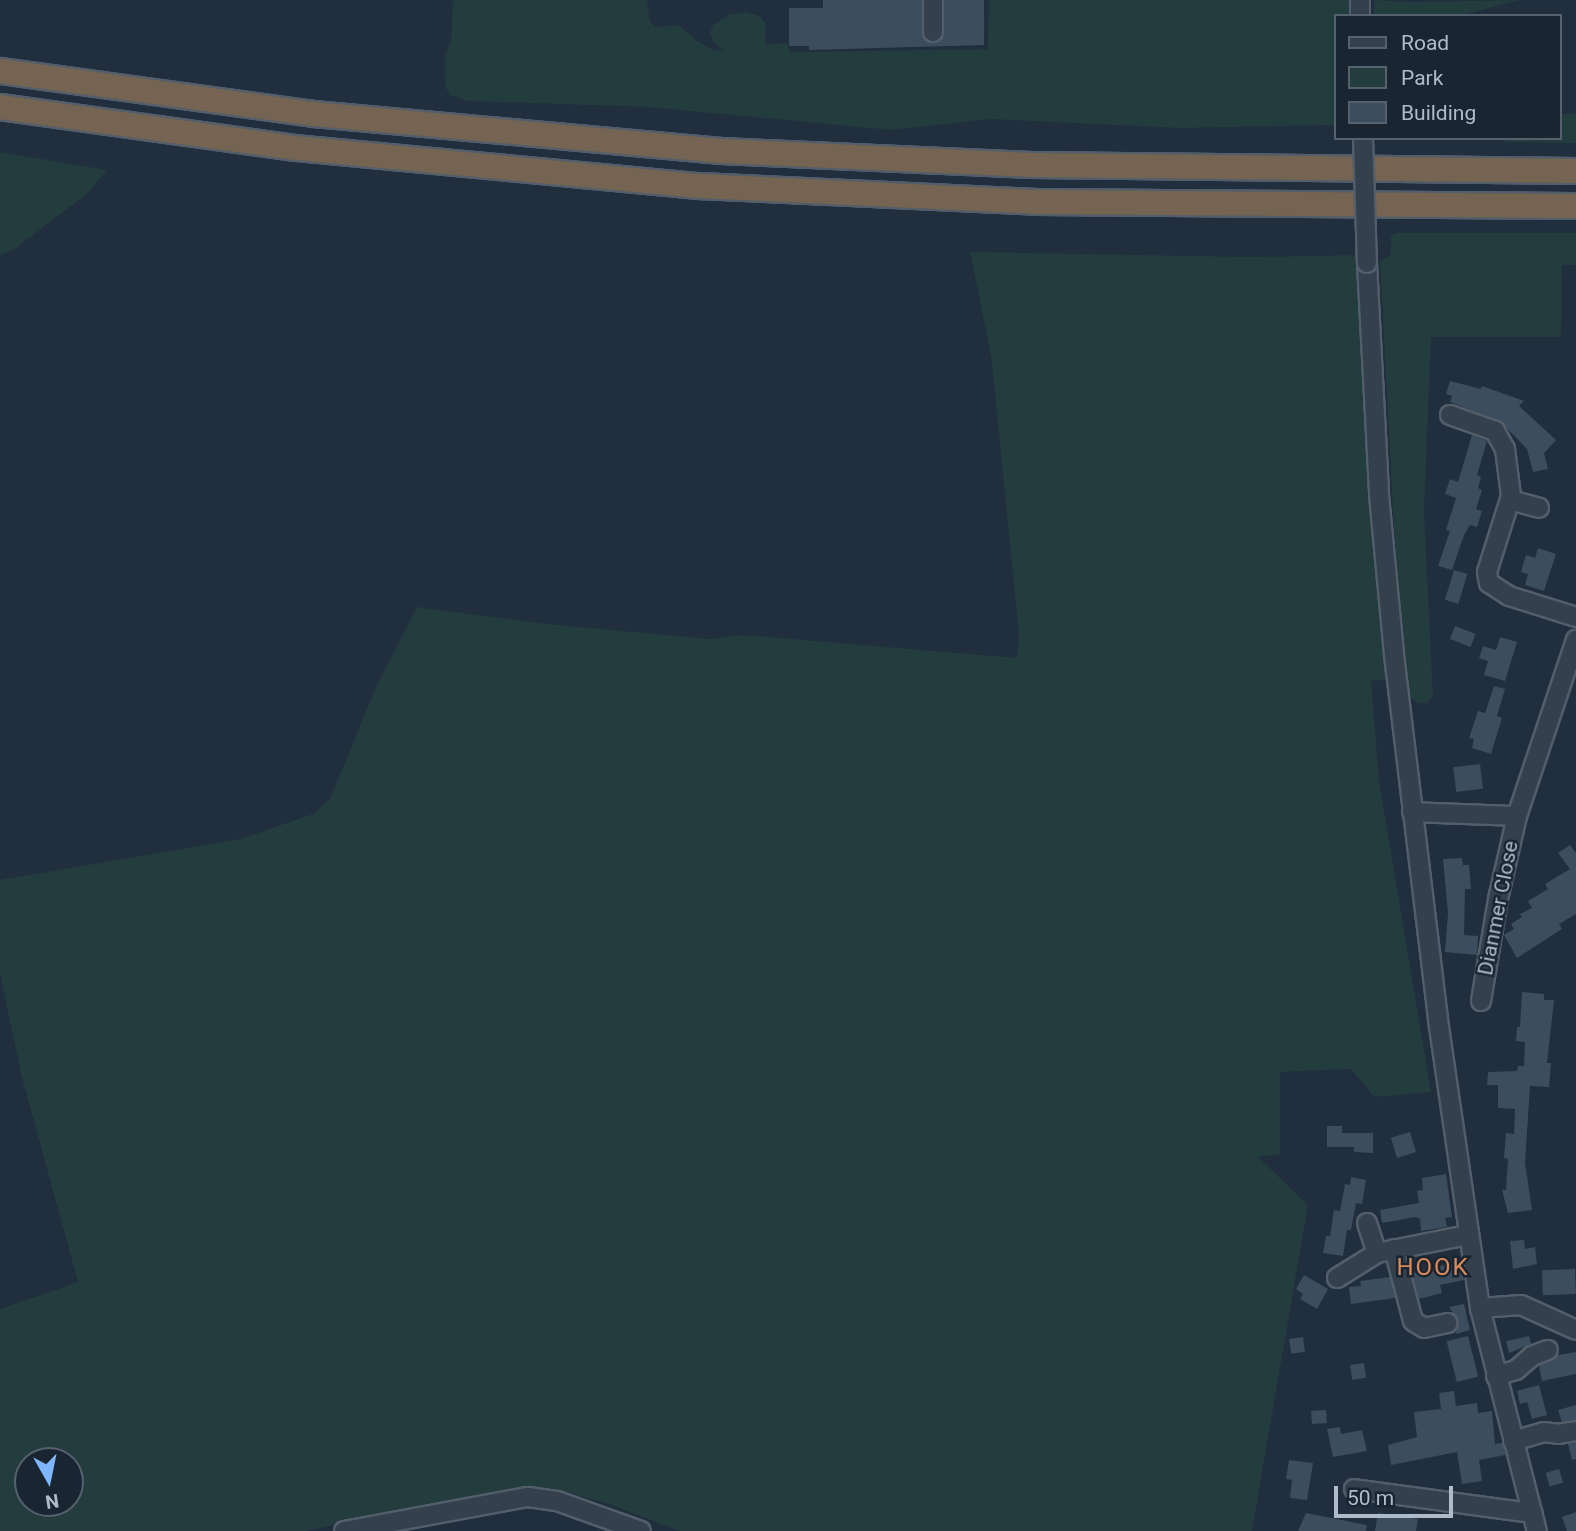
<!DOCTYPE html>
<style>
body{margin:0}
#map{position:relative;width:1576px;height:1531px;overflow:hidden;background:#212e3d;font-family:Roboto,sans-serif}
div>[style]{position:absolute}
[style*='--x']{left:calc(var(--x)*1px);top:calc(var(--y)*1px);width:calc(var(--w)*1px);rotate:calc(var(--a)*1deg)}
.green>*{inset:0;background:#233c3e}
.building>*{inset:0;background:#3c4d5d;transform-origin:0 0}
.roads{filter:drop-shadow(2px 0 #535e6b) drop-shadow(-2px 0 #535e6b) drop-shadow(0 2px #535e6b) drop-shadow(0 -2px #535e6b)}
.minor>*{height:18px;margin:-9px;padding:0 9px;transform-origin:9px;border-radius:9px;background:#35404d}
.highway>*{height:24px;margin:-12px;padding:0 12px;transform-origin:12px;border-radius:12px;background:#746451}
.bridges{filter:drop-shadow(2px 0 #535e6b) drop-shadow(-2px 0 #535e6b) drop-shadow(0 2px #535e6b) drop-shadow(0 -2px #535e6b)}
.minor-bridge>*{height:18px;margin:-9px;padding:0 9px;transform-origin:9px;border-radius:9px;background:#35404d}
span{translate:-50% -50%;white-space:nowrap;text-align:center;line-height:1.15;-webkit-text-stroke:5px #1a2532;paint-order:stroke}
.street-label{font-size:21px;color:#b0bbc9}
.quarter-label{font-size:24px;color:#dc8a57;letter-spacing:2px}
.legend{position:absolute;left:1334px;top:14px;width:228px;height:126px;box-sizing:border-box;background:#1a2532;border:2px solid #56616e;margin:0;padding:9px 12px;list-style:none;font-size:21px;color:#b0bbc9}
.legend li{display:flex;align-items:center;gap:14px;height:35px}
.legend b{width:35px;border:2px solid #56616e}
.north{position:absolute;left:14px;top:1447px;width:70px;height:70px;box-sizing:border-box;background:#1a2532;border:2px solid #56616e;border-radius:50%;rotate:171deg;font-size:19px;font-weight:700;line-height:28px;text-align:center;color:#b0bbc9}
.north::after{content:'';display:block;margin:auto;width:24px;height:32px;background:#7fb7ff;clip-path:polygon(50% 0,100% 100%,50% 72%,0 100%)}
.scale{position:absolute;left:1334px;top:1486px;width:119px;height:32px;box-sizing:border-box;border:4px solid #b0bbc9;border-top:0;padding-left:9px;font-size:21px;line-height:24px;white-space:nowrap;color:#b0bbc9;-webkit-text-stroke:5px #1a2532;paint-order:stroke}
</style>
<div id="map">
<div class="green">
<i style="clip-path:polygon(453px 0,647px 0,650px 21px,655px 27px,679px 25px,697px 41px,714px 50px,726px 51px,713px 42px,710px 33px,713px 25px,730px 14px,746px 12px,760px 16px,766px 24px,765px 44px,787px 43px,790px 52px,988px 49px,989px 0,1350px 0,1350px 16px,1336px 16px,1336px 125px,1180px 128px,991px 119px,891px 130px,648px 107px,467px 101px,451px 95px,445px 87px,445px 55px,451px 41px)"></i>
<i style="clip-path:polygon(1374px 0,1412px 2px,1520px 0,1458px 16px,1374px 16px)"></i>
<i style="clip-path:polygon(1576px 113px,1576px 143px,1508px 142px,1495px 138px,1560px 138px,1560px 114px)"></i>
<i style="clip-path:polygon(0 152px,107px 170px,87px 194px,12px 251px,0 255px)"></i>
<i style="clip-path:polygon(1395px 233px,1576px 233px,1576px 265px,1562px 265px,1561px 337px,1431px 337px,1424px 511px,1433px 696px,1427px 703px,1418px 703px,1408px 695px,1394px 530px,1380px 261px,1391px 255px,1391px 236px)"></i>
<i style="clip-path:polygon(evenodd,970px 252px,1251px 257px,1357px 255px,1387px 663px,1387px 677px,1381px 681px,1371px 679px,1379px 780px,1431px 1092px,1374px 1097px,1351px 1069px,1280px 1072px,1280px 1154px,1258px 1157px,1308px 1205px,1252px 1531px,679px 1531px,612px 1505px,556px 1489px,525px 1486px,306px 1531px,0 1531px,0 1309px,78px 1282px,21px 1074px,0 973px,0 880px,240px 839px,313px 814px,330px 799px,376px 687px,417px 607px,547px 624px,709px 639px,743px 635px,1017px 658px,1019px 635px,992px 362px,970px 252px,28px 1461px,70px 1461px,70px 1503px,28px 1503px,28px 1461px)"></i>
</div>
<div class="building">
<i style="clip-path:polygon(823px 0,922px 0,922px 33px,924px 38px,932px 43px,943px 37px,944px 0,984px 0,984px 45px,809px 50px,809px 46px,789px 46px,789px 8px,823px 8px)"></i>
<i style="clip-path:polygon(1450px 381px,1481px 389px,1482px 386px,1524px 401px,1519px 406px,1556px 440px,1544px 453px,1548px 469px,1533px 472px,1527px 449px,1500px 421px,1450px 402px,1452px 396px,1446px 394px)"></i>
<i style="clip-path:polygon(1472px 435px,1487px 441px,1477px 475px,1481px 477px,1478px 488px,1482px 490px,1476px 509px,1482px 511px,1477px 527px,1470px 525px,1464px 535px,1452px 570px,1438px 566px,1450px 531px,1446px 530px,1456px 498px,1445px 494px,1450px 479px,1458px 482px)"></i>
<i style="clip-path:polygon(1538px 548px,1556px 554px,1544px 591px,1525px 585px,1528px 574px,1521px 572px,1526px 555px,1535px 558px)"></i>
<i style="left:1454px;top:570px;width:14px;height:31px;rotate:17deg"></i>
<i style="left:1455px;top:626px;width:22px;height:14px;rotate:21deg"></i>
<i style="clip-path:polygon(1500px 637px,1517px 642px,1505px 681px,1484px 675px,1488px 661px,1479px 658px,1483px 646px,1496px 650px)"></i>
<i style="clip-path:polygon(1494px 686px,1505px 689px,1497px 716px,1502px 718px,1491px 754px,1472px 748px,1474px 739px,1469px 738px,1478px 711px,1485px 713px)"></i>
<i style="left:1480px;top:764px;width:25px;height:27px;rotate:83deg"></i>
<i style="clip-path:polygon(1570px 845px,1576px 853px,1576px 914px,1559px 924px,1562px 929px,1517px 958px,1504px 935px,1514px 929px,1511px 924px,1522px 917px,1520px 914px,1532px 908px,1528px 901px,1548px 889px,1545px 884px,1570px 869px,1558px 853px)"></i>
<i style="clip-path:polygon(1462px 858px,1463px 865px,1469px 865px,1471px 889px,1465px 889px,1464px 935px,1478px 936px,1477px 955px,1445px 952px,1448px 914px,1443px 859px)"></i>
<i style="clip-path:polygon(1522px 992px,1544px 994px,1544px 1000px,1554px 1000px,1547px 1063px,1551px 1063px,1549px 1087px,1530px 1086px,1525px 1163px,1532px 1210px,1508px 1213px,1502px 1190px,1506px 1190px,1508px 1159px,1504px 1158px,1506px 1133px,1514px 1134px,1515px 1109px,1498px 1108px,1498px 1085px,1487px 1085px,1488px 1072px,1517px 1071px,1518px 1066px,1524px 1066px,1525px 1042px,1516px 1041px,1517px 1027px,1520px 1027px)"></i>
<i style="clip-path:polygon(1327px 1126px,1342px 1126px,1342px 1133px,1373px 1133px,1373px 1153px,1354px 1152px,1354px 1147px,1327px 1147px)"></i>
<i style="left:1410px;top:1132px;width:21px;height:20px;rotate:73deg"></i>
<i style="clip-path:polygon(1446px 1174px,1452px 1217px,1445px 1218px,1447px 1227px,1421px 1231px,1420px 1219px,1416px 1217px,1382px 1223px,1380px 1210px,1419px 1203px,1417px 1191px,1423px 1190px,1422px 1178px)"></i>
<i style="clip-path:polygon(1351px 1177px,1366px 1180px,1362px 1204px,1356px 1203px,1351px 1230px,1347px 1230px,1343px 1256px,1323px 1253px,1326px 1236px,1330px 1236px,1334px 1210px,1340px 1211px,1345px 1184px,1350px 1185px)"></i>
<i style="clip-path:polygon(1524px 1240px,1525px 1249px,1535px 1247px,1537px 1264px,1513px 1269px,1510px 1241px)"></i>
<i style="clip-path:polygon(1461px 1261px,1464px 1280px,1440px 1285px,1442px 1293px,1419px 1299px,1412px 1273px)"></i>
<i style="left:1575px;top:1269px;width:25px;height:33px;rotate:88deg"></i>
<i style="clip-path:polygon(1304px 1275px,1328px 1289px,1317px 1309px,1300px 1299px,1303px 1294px,1296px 1289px)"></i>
<i style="clip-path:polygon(1390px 1277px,1395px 1298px,1351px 1304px,1349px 1287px,1361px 1286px,1360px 1281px)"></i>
<i style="clip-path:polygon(1464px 1304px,1470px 1330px,1456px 1334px,1458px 1320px,1449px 1307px)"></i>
<i style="left:1468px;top:1336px;width:42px;height:22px;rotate:76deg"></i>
<i style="clip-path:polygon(1529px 1336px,1531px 1344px,1509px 1353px,1506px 1341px)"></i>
<i style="left:1303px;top:1337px;width:15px;height:14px;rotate:82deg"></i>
<i style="clip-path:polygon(1576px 1352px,1576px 1374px,1542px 1381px,1539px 1366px,1558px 1355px)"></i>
<i style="left:1364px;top:1363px;width:15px;height:14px;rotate:82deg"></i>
<i style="clip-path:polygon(1539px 1385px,1547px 1415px,1532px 1419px,1527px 1402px,1520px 1404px,1517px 1391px)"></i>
<i style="clip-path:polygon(1454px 1391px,1456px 1406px,1477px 1403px,1478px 1413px,1492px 1411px,1495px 1444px,1502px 1443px,1504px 1447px,1505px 1455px,1479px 1460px,1482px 1481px,1462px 1484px,1457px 1452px,1391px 1465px,1388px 1445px,1417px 1437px,1414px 1412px,1441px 1409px,1439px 1393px)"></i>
<i style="clip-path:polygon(1576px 1405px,1576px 1420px,1562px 1422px,1558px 1410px)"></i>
<i style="left:1326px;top:1410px;width:13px;height:15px;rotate:86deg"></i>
<i style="clip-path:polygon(1340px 1427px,1341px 1434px,1362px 1430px,1367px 1451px,1333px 1457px,1327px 1429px)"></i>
<i style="clip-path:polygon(1576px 1443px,1576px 1459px,1572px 1460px,1568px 1444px)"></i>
<i style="clip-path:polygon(1289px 1460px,1313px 1463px,1307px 1500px,1290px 1498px,1292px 1480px,1286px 1479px)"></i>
<i style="left:1559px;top:1469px;width:14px;height:14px;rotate:73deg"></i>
<i style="clip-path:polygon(1576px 1512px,1576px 1531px,1567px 1531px,1562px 1517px)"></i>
<i style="clip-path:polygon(1306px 1513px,1367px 1525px,1366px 1531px,1298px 1531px)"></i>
<i style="clip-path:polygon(1378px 1513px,1418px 1519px,1416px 1531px,1375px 1531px)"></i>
</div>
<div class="roads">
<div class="minor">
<i style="--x:933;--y:0;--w:32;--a:90"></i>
<i style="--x:1360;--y:0;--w:16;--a:90"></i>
<i style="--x:1367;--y:263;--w:232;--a:87"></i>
<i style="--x:1379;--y:495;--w:161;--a:84.6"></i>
<i style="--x:1394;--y:655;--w:368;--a:83.1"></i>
<i style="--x:1438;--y:1020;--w:291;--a:81.7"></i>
<i style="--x:1480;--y:1308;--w:230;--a:75.7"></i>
<i style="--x:1450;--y:415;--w:48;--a:19.6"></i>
<i style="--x:1495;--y:431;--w:21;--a:61"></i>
<i style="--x:1505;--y:449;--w:47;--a:82.7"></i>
<i style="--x:1511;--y:496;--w:80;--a:107.5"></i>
<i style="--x:1487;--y:572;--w:11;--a:80"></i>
<i style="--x:1489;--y:583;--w:24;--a:33"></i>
<i style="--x:1509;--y:596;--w:70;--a:17.4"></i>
<i style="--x:1510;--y:500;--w:30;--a:15"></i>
<i style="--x:1412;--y:812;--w:105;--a:2.2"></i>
<i style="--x:1517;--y:816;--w:186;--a:-71.5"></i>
<i style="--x:1481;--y:1001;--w:103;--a:-80.5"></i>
<i style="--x:1498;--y:899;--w:85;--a:-77.1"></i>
<i style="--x:1367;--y:1223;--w:32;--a:72"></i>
<i style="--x:1394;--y:1249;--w:74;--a:75.2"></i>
<i style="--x:1413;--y:1321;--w:13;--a:32"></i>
<i style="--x:1424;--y:1328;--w:24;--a:-12"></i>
<i style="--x:1337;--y:1278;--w:47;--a:-32"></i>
<i style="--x:1377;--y:1253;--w:93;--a:-11.2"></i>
<i style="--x:1480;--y:1308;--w:41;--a:-4.2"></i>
<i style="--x:1521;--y:1305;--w:60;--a:24.4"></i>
<i style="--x:1496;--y:1376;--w:21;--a:-17"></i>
<i style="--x:1516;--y:1370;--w:21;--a:-41"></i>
<i style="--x:1532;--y:1356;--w:17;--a:-21"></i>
<i style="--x:1513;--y:1441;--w:32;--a:-16"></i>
<i style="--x:1544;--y:1432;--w:14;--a:8"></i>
<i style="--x:1558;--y:1434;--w:18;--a:-9"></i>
<i style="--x:1354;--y:1489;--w:180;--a:7.7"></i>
<i style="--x:344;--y:1531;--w:187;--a:-10.5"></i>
<i style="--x:528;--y:1497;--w:29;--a:8"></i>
<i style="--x:557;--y:1501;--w:89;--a:19.7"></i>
</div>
<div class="highway">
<i style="--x:0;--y:71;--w:317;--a:7.8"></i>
<i style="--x:314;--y:114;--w:409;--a:5.2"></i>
<i style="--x:721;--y:151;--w:311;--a:2.6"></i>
<i style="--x:1032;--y:165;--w:544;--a:0.63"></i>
<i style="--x:0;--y:107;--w:299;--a:7.9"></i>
<i style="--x:296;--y:148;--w:406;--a:5.4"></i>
<i style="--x:700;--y:186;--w:337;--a:2.7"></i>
<i style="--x:1037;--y:202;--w:539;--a:0.43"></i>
</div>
</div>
<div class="bridges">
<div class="minor-bridge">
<i style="--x:1363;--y:138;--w:125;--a:88.2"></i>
</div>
</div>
<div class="street-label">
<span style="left:1498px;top:908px;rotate:-79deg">Dianmer Close</span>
</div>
<div class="quarter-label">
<span style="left:1433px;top:1268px">HOOK</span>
</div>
<ul class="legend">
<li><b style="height:9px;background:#35404d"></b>Road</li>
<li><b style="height:19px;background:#233c3e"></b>Park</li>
<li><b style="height:19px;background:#3c4d5d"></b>Building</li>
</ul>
<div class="north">N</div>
<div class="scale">50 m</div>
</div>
